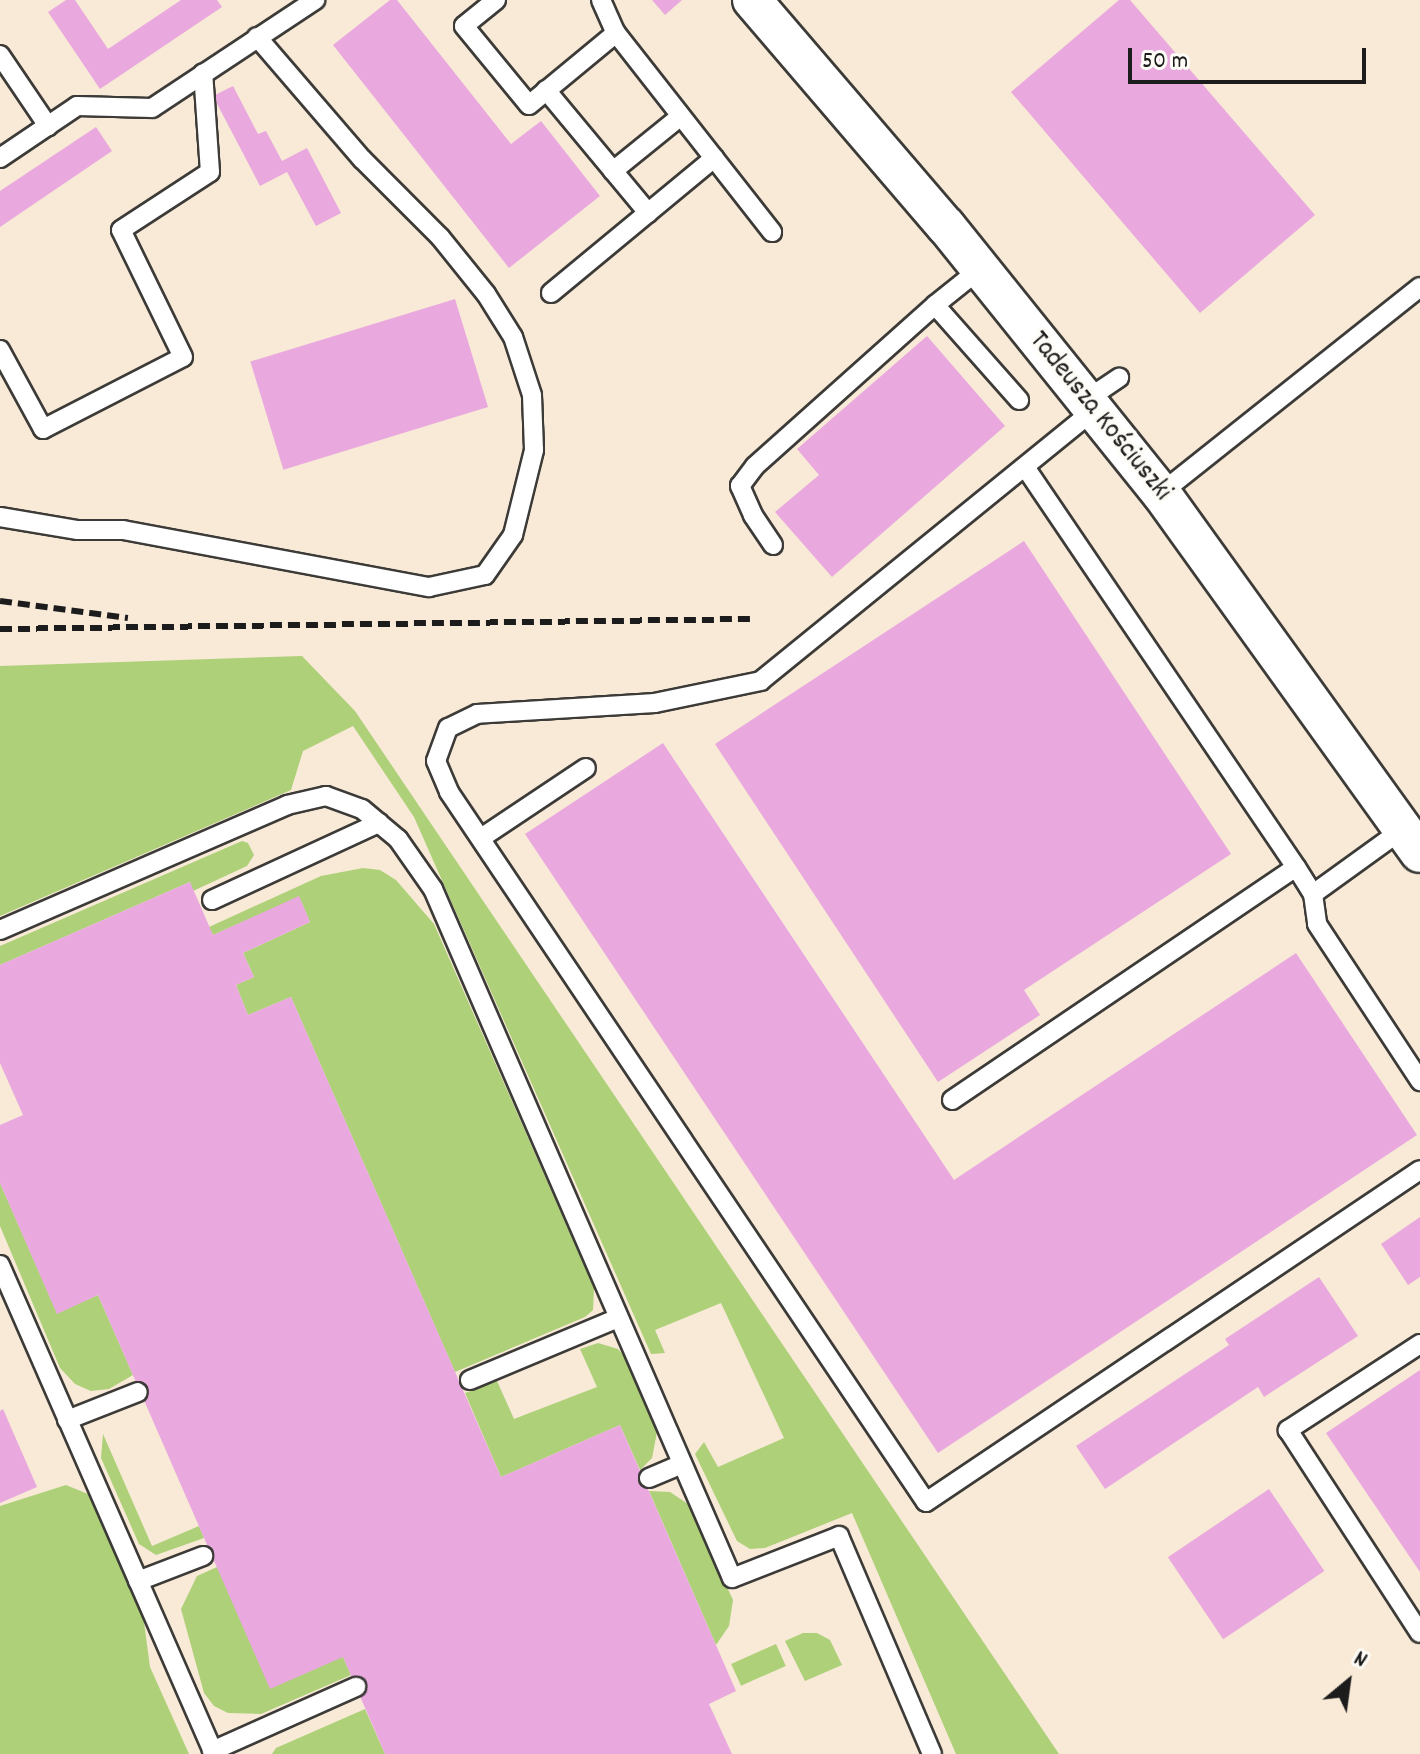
<!DOCTYPE html>
<meta charset="utf-8">
<style>
body{margin:0}
#map{position:relative;width:1420px;height:1754px;overflow:hidden;background:#f8ead7;font-family:Dekko,sans-serif}
div>[style]{position:absolute}
[style*='--x']{left:calc(var(--x)*1px);top:calc(var(--y)*1px);width:calc(var(--w)*1px);rotate:calc(var(--a)*1deg)}
.green>*{inset:0;background:#add079;transform-origin:0 0}
.building>*{inset:0;background:#e9a9de;transform-origin:0 0}
.roads{filter:drop-shadow(2px 0 #3d3b38) drop-shadow(-2px 0 #3d3b38) drop-shadow(0 2px #3d3b38) drop-shadow(0 -2px #3d3b38)}
.lane>*{height:18px;margin:-9px;padding:0 9px;transform-origin:9px;border-radius:9px;background:#fff}
.street>*{height:38px;margin:-19px;padding:0 19px;transform-origin:19px;border-radius:19px;background:#fff}
.rail>*{height:6px;margin-top:-3px;transform-origin:0;background:repeating-linear-gradient(90deg,#1c1c1c 0 12px,transparent 0 18px)}
span{translate:-50% -50%;white-space:nowrap;text-align:center;line-height:1.15;-webkit-text-stroke:7px #fdfcf7;paint-order:stroke}
.street-label{font-size:28px;color:#1c1c1c}
.north{position:absolute;left:1308px;top:1642px;width:80px;height:80px;-webkit-text-stroke:6px #fdfcf7;paint-order:stroke;rotate:29deg;font-size:22px;font-weight:700;line-height:32px;text-align:center;color:#1c1c1c}
.north::after{content:'';display:block;margin:auto;width:28px;height:36px;background:#1c1c1c;clip-path:polygon(50% 0,100% 100%,50% 72%,0 100%)}
.scale{position:absolute;left:1128px;top:48px;width:238px;height:36px;box-sizing:border-box;border:4px solid #1c1c1c;border-top:0;padding-left:10px;font-size:24px;line-height:28px;white-space:nowrap;color:#1c1c1c;-webkit-text-stroke:6px #fdfcf7;paint-order:stroke}
</style>
<div id="map">
<div class="green">
<i style="clip-path:polygon(302px 656px,355px 711px,1059px 1754px,956px 1754px,852px 1513px,765px 1548px,750px 1549px,737px 1541px,695px 1454px,704px 1442px,718px 1467px,784px 1438px,721px 1303px,655px 1330px,665px 1353px,651px 1354px,414px 817px,353px 726px,303px 751px,291px 790px,0 916px,0 666px)"></i>
<i style="clip-path:polygon(242px 841px,248px 843px,254px 855px,247px 866px,193px 891px,190px 882px,0 965px,0 946px)"></i>
<i style="clip-path:polygon(363px 868px,380px 870px,396px 880px,434px 924px,594px 1288px,593px 1310px,585px 1317px,455px 1372px,291px 997px,248px 1015px,236px 985px,254px 977px,243px 953px,310px 922px,299px 897px,213px 935px,209px 927px,321px 876px)"></i>
<i style="clip-path:polygon(0 1183px,57px 1313px,98px 1295px,133px 1375px,109px 1389px,91px 1391px,75px 1384px,60px 1368px,0 1226px)"></i>
<i style="clip-path:polygon(598px 1343px,618px 1349px,627px 1359px,657px 1432px,652px 1458px,640px 1470px,620px 1425px,501px 1477px,465px 1393px,497px 1381px,514px 1419px,597px 1387px,580px 1349px)"></i>
<i style="clip-path:polygon(103px 1434px,152px 1546px,199px 1526px,204px 1538px,156px 1555px,139px 1544px,101px 1458px)"></i>
<i style="clip-path:polygon(66px 1485px,88px 1494px,143px 1615px,150px 1667px,189px 1754px,0 1754px,0 1506px)"></i>
<i style="clip-path:polygon(649px 1491px,670px 1492px,688px 1504px,733px 1600px,729px 1626px,716px 1645px)"></i>
<i style="clip-path:polygon(217px 1567px,343px 1657px,351px 1675px,261px 1714px,228px 1713px,214px 1706px,204px 1693px,181px 1609px,197px 1576px)"></i>
<i style="clip-path:polygon(803px 1633px,817px 1633px,830px 1640px,842px 1665px,805px 1681px,785px 1641px)"></i>
<i style="left:776px;top:1644px;width:24px;height:49px;rotate:66deg"></i>
<i style="clip-path:polygon(365px 1709px,385px 1754px,272px 1754px,276px 1748px)"></i>
</div>
<div class="building">
<i style="clip-path:polygon(66px 0,75px 0,108px 49px,181px 0,217px 0,222px 7px,100px 89px,48px 12px)"></i>
<i style="clip-path:polygon(390px 0,397px 0,511px 144px,541px 121px,600px 196px,509px 268px,333px 45px)"></i>
<i style="clip-path:polygon(652px 0,682px 0,665px 15px)"></i>
<i style="clip-path:polygon(1119px 0,1130px 0,1315px 215px,1200px 313px,1011px 92px)"></i>
<i style="clip-path:polygon(233px 86px,258px 134px,266px 131px,282px 161px,307px 148px,341px 213px,316px 226px,287px 172px,260px 186px,213px 96px)"></i>
<i style="clip-path:polygon(96px 127px,112px 151px,0 227px,0 191px)"></i>
<i style="left:455px;top:299px;width:113px;height:214px;rotate:73deg"></i>
<i style="clip-path:polygon(927px 336px,1005px 426px,832px 577px,775px 512px,819px 475px,797px 449px)"></i>
<i style="clip-path:polygon(1024px 541px,1231px 854px,1024px 990px,1040px 1015px,938px 1082px,715px 744px)"></i>
<i style="clip-path:polygon(663px 743px,954px 1180px,1296px 953px,1417px 1135px,938px 1453px,525px 834px)"></i>
<i style="clip-path:polygon(190px 882px,213px 935px,299px 896px,310px 922px,243px 953px,254px 977px,236px 985px,248px 1015px,291px 997px,501px 1477px,620px 1425px,736px 1691px,709px 1704px,732px 1754px,385px 1754px,343px 1657px,270px 1689px,98px 1295px,57px 1314px,0 1183px,0 1125px,23px 1115px,0 1063px,0 965px)"></i>
<i style="clip-path:polygon(1420px 1217px,1420px 1277px,1408px 1285px,1381px 1244px)"></i>
<i style="clip-path:polygon(1319px 1277px,1358px 1336px,1264px 1397px,1258px 1387px,1105px 1489px,1076px 1446px,1229px 1345px,1225px 1339px)"></i>
<i style="clip-path:polygon(1420px 1370px,1420px 1572px,1326px 1433px)"></i>
<i style="clip-path:polygon(3px 1409px,37px 1487px,0 1503px,0 1411px)"></i>
<i style="left:1269px;top:1489px;width:99px;height:122px;rotate:56deg"></i>
</div>
<div class="roads">
<div class="lane">
<i style="--x:496;--y:0;--w:41;--a:140.9"></i>
<i style="--x:464;--y:26;--w:102;--a:50.6"></i>
<i style="--x:529;--y:105;--w:113;--a:-39.6"></i>
<i style="--x:601;--y:0;--w:36;--a:66"></i>
<i style="--x:616;--y:33;--w:253;--a:51.9"></i>
<i style="--x:0;--y:55;--w:86;--a:55.9"></i>
<i style="--x:546;--y:90;--w:160;--a:50.3"></i>
<i style="--x:0;--y:158;--w:93;--a:-34"></i>
<i style="--x:77;--y:106;--w:75;--a:1.5"></i>
<i style="--x:152;--y:108;--w:196;--a:-33.5"></i>
<i style="--x:613;--y:171;--w:87;--a:-39"></i>
<i style="--x:551;--y:293;--w:212;--a:-39.6"></i>
<i style="--x:935;--y:305;--w:127;--a:48.5"></i>
<i style="--x:0;--y:350;--w:90;--a:61.4"></i>
<i style="--x:43;--y:429;--w:157;--a:-27.2"></i>
<i style="--x:183;--y:357;--w:141;--a:-116"></i>
<i style="--x:121;--y:230;--w:106;--a:-33.1"></i>
<i style="--x:210;--y:172;--w:99;--a:-94"></i>
<i style="--x:1086;--y:400;--w:40;--a:-34"></i>
<i style="--x:1094;--y:410;--w:429;--a:140.9"></i>
<i style="--x:761;--y:681;--w:108;--a:168.3"></i>
<i style="--x:655;--y:703;--w:178;--a:176.5"></i>
<i style="--x:477;--y:714;--w:32;--a:154"></i>
<i style="--x:448;--y:728;--w:35;--a:110"></i>
<i style="--x:436;--y:761;--w:34;--a:67"></i>
<i style="--x:449;--y:792;--w:855;--a:56.11"></i>
<i style="--x:926;--y:1502;--w:595;--a:-33.9"></i>
<i style="--x:1025;--y:467;--w:483;--a:55.9"></i>
<i style="--x:1296;--y:867;--w:32;--a:58"></i>
<i style="--x:1313;--y:894;--w:30;--a:82"></i>
<i style="--x:1317;--y:924;--w:188;--a:56.7"></i>
<i style="--x:1161;--y:493;--w:331;--a:-38.5"></i>
<i style="--x:0;--y:517;--w:79;--a:9.5"></i>
<i style="--x:78;--y:530;--w:45;--a:0"></i>
<i style="--x:123;--y:530;--w:311;--a:10.6"></i>
<i style="--x:429;--y:587;--w:57;--a:-12.1"></i>
<i style="--x:485;--y:575;--w:49;--a:-55"></i>
<i style="--x:513;--y:535;--w:88;--a:-76.1"></i>
<i style="--x:534;--y:450;--w:55;--a:-92.1"></i>
<i style="--x:532;--y:395;--w:61;--a:-108.1"></i>
<i style="--x:513;--y:337;--w:51;--a:-122.1"></i>
<i style="--x:486;--y:294;--w:73;--a:-128.9"></i>
<i style="--x:440;--y:237;--w:110;--a:-135"></i>
<i style="--x:362;--y:159;--w:161;--a:-130.7"></i>
<i style="--x:773;--y:545;--w:36;--a:-124"></i>
<i style="--x:753;--y:515;--w:32;--a:-114"></i>
<i style="--x:740;--y:486;--w:25;--a:-53"></i>
<i style="--x:755;--y:466;--w:241;--a:-41.8"></i>
<i style="--x:935;--y:305;--w:58;--a:-38.7"></i>
<i style="--x:481;--y:838;--w:126;--a:-33.7"></i>
<i style="--x:1313;--y:894;--w:111;--a:-35.8"></i>
<i style="--x:212;--y:900;--w:184;--a:-24.8"></i>
<i style="--x:0;--y:930;--w:313;--a:-23.5"></i>
<i style="--x:287;--y:805;--w:40;--a:-13"></i>
<i style="--x:326;--y:796;--w:38;--a:20"></i>
<i style="--x:362;--y:809;--w:47;--a:39.8"></i>
<i style="--x:398;--y:839;--w:61;--a:55"></i>
<i style="--x:433;--y:889;--w:751;--a:66.54"></i>
<i style="--x:732;--y:1578;--w:115;--a:-21.4"></i>
<i style="--x:839;--y:1536;--w:237;--a:66.9"></i>
<i style="--x:952;--y:1100;--w:415;--a:-34.1"></i>
<i style="--x:0;--y:1265;--w:534;--a:66.36"></i>
<i style="--x:1420;--y:1344;--w:158;--a:146.9"></i>
<i style="--x:1288;--y:1430;--w:242;--a:57"></i>
<i style="--x:470;--y:1380;--w:160;--a:-22.7"></i>
<i style="--x:67;--y:1420;--w:76;--a:-21.5"></i>
<i style="--x:649;--y:1478;--w:36;--a:-23"></i>
<i style="--x:138;--y:1581;--w:70;--a:-21"></i>
<i style="--x:212;--y:1751;--w:158;--a:-24"></i>
</div>
<div class="street">
<i style="--x:752;--y:0;--w:298;--a:49.4"></i>
<i style="--x:946;--y:226;--w:343;--a:51.2"></i>
<i style="--x:1161;--y:493;--w:443;--a:54.3"></i>
</div>
</div>
<div class="rail">
<i style="--x:0;--y:601;--w:129;--a:7.6"></i>
<i style="--x:0;--y:629;--w:754;--a:-0.76"></i>
</div>
<div class="street-label">
<span style="left:1099px;top:417px;rotate:51deg">Tadeusza Kościuszki</span>
</div>
<div class="north">N</div>
<div class="scale">50 m</div>
</div>
